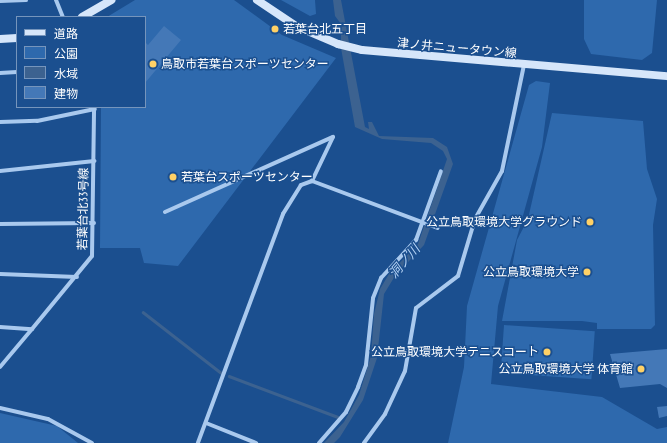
<!DOCTYPE html>
<meta charset="utf-8">
<style>
body{margin:0}
#map{position:relative;width:667px;height:443px;overflow:hidden;background:#1b4f8f;font-family:"PT Sans Narrow","Noto Sans JP",sans-serif}
div>[style]{position:absolute}
[style*='--x']{left:calc(var(--x)*1px);top:calc(var(--y)*1px);width:calc(var(--w)*1px);rotate:calc(var(--a)*1deg)}
.green>*{inset:0;background:#2e69ad;transform-origin:0 0}
.water>*{inset:0;background:#3c6290}
.stream>*{height:2.5px;margin:-1.25px;padding:0 1.25px;transform-origin:1.25px;border-radius:1.25px;background:#3c6290}
.building>*{inset:0;background:#4478b7}
.street>*{height:4px;margin:-2px;padding:0 2px;transform-origin:2px;border-radius:2px;background:#a9c9ee}
.secondary>*{height:8px;margin:-4px;padding:0 4px;transform-origin:4px;border-radius:4px;background:#d6e6fa}
.dots>*{width:11px;height:11px;translate:-50% -50%;box-sizing:border-box;border:2px solid #1b4f8f;border-radius:50%}
span{translate:-50% -50%;white-space:nowrap;text-align:center;line-height:1.15;-webkit-text-stroke:3px #1b4f8f;paint-order:stroke}
.poi-label{font-size:12px;color:#fff}
.left{translate:0 -50%;text-align:left}
.right{translate:-100% -50%;text-align:right}
.street-label{font-size:12px;color:#fff}
.water-label{font-size:13px;color:#b5d3f5;font-style:italic}
.legend{position:absolute;left:16px;top:16px;width:130px;height:92px;box-sizing:border-box;background:#1b4f8f;border:1px solid #7695bc;margin:0;padding:5px 7px;list-style:none;font-size:12px;color:#fff}
.legend li{display:flex;align-items:center;gap:8px;height:20px}
.legend b{width:20px;border:1px solid #7695bc}
</style>
<div id="map">
<div class="green">
<i style="clip-path:polygon(135px 0,234px 0,282px 35px,336px 58px,178px 266px,144px 263px,140px 248px,100px 248px,101px 107px,145px 107px,145px 17px,107px 17px)"></i>
<i style="clip-path:polygon(281px 0,315px 0,316px 14px,310px 16px)"></i>
<i style="clip-path:polygon(584px 0,657px 0,652px 53px,642px 60px,591px 54px,584px 39px)"></i>
<i style="clip-path:polygon(536px 81px,550px 83px,542px 147px,498px 306px,491px 384px,602px 397px,657px 429px,667px 427px,667px 443px,448px 443px,464px 367px,467px 306px,529px 85px)"></i>
<i style="clip-path:polygon(552px 113px,643px 121px,647px 169px,657px 199px,653px 225px,655px 325px,651px 329px,597px 329px,597px 323px,582px 321px,502px 321px,517px 240px,528px 219px)"></i>
<i style="left:504px;top:325px;width:91px;height:48px;rotate:4deg"></i>
<i style="clip-path:polygon(0 413px,57px 426px,78px 443px,0 443px)"></i>
</div>
<div class="water">
<i style="clip-path:polygon(333px 0,341px 0,365px 127px,369px 129px,368px 122px,372px 122px,379px 136px,433px 138px,447px 147px,453px 164px,424px 245px,395px 276px,384px 294px,377px 358px,363px 400px,340px 437px,334px 443px,324px 443px,344px 422px,359px 395px,371px 356px,374px 314px,380px 289px,389px 274px,418px 244px,447px 159px,443px 151px,431px 143px,382px 139px,355px 127px,341px 48px,341px 24px,335px 16px)"></i>
</div>
<div class="stream">
<i style="--x:143;--y:312;--w:98;--a:37.9"></i>
<i style="--x:229;--y:376;--w:116;--a:20.6"></i>
</div>
<div class="building">
<i style="clip-path:polygon(164px 26px,181px 40px,145px 83px,145px 42px,148px 45px)"></i>
<i style="clip-path:polygon(667px 349px,667px 388px,660px 384px,620px 388px,610px 354px)"></i>
<i style="clip-path:polygon(667px 406px,667px 416px,659px 418px,657px 407px)"></i>
</div>
<div class="street">
<i style="--x:56;--y:0;--w:18;--a:68"></i>
<i style="--x:0;--y:1;--w:26;--a:-2"></i>
<i style="--x:0;--y:73;--w:17;--a:-3"></i>
<i style="--x:0;--y:122;--w:37;--a:-2"></i>
<i style="--x:37;--y:121;--w:59;--a:-11.7"></i>
<i style="--x:0;--y:171;--w:95;--a:-6.1"></i>
<i style="--x:312;--y:181;--w:134;--a:20.5"></i>
<i style="--x:165;--y:212;--w:184;--a:-24.1"></i>
<i style="--x:333;--y:137;--w:49;--a:115.5"></i>
<i style="--x:312;--y:181;--w:12;--a:160"></i>
<i style="--x:301;--y:185;--w:34;--a:122"></i>
<i style="--x:283;--y:214;--w:244;--a:110.4"></i>
<i style="--x:0;--y:224;--w:94;--a:-0.6"></i>
<i style="--x:0;--y:274;--w:77;--a:2.2"></i>
<i style="--x:0;--y:327;--w:32;--a:4"></i>
<i style="--x:32;--y:329;--w:94;--a:-50.6"></i>
<i style="--x:92;--y:256;--w:149;--a:-89.2"></i>
<i style="--x:0;--y:367;--w:50;--a:-49.9"></i>
<i style="--x:0;--y:408;--w:49;--a:12.9"></i>
<i style="--x:48;--y:419;--w:50;--a:28.6"></i>
<i style="--x:206;--y:423;--w:54;--a:21.8"></i>
<i style="--x:319;--y:443;--w:41;--a:-48.9"></i>
<i style="--x:346;--y:412;--w:28;--a:-64"></i>
<i style="--x:358;--y:387;--w:23;--a:-70"></i>
<i style="--x:366;--y:365;--w:67;--a:-84"></i>
<i style="--x:373;--y:298;--w:22;--a:-68"></i>
<i style="--x:381;--y:278;--w:52;--a:-47.4"></i>
<i style="--x:416;--y:240;--w:73;--a:-70.1"></i>
<i style="--x:364;--y:443;--w:36;--a:-54"></i>
<i style="--x:385;--y:414;--w:47;--a:-65.1"></i>
<i style="--x:405;--y:371;--w:64;--a:-80.1"></i>
<i style="--x:416;--y:308;--w:53;--a:-37.3"></i>
<i style="--x:458;--y:276;--w:59;--a:-73.4"></i>
<i style="--x:475;--y:219;--w:55;--a:-60.6"></i>
<i style="--x:502;--y:171;--w:108;--a:-78.3"></i>
</div>
<div class="secondary">
<i style="--x:257;--y:0;--w:47;--a:33.7"></i>
<i style="--x:296;--y:26;--w:46;--a:23.2"></i>
<i style="--x:338;--y:44;--w:25;--a:14"></i>
<i style="--x:362;--y:50;--w:306;--a:4.9"></i>
<i style="--x:82;--y:17;--w:34;--a:-30"></i>
<i style="--x:0;--y:39;--w:17;--a:-3"></i>
</div>
<div class="dots">
<i style="left:275px;top:29px;background:#ffd166"></i>
<i style="left:153px;top:64px;background:#ffd166"></i>
<i style="left:173px;top:177px;background:#ffd166"></i>
<i style="left:590px;top:222px;background:#ffd166"></i>
<i style="left:587px;top:272px;background:#ffd166"></i>
<i style="left:547px;top:352px;background:#ffd166"></i>
<i style="left:641px;top:369px;background:#ffd166"></i>
</div>
<div class="poi-label">
<span class="left" style="left:283px;top:29px">若葉台北五丁目</span>
<span class="left" style="left:161px;top:64px">鳥取市若葉台スポーツセンター</span>
<span class="left" style="left:181px;top:177px">若葉台スポーツセンター</span>
<span class="right" style="left:582px;top:222px">公立鳥取環境大学グラウンド</span>
<span class="right" style="left:579px;top:272px">公立鳥取環境大学</span>
<span class="right" style="left:539px;top:352px">公立鳥取環境大学テニスコート</span>
<span class="right" style="left:633px;top:369px">公立鳥取環境大学 体育館</span>
</div>
<div class="street-label">
<span style="left:457px;top:48px;rotate:5deg">津ノ井ニュータウン線</span>
<span style="left:83px;top:209px;rotate:-89deg">若葉台北33号線</span>
</div>
<div class="water-label">
<span style="left:405px;top:262px;rotate:-49deg">洞ノ川</span>
</div>
<ul class="legend">
<li><b style="height:5px;background:#d6e6fa"></b>道路</li>
<li><b style="height:11px;background:#2e69ad"></b>公園</li>
<li><b style="height:11px;background:#3c6290"></b>水域</li>
<li><b style="height:11px;background:#4478b7"></b>建物</li>
</ul>
</div>
